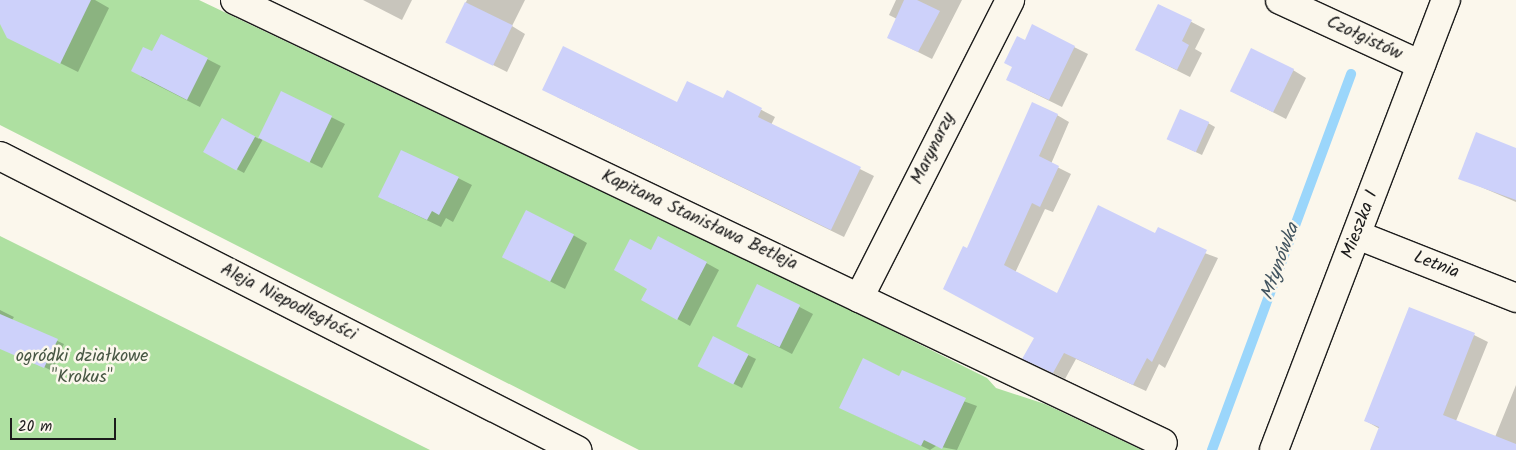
<!DOCTYPE html>
<meta charset="utf-8">
<style>
body{margin:0}
#map{position:relative;width:1516px;height:450px;overflow:hidden;background:#fbf7ec;font-family:Kalam,sans-serif}
div>[style]{position:absolute}
[style*='--x']{left:calc(var(--x)*1px);top:calc(var(--y)*1px);width:calc(var(--w)*1px);rotate:calc(var(--a)*1deg)}
.green>*{inset:0;background:#aee0a1}
.shadow>*{inset:0;background:#0003;transform-origin:0 0}
.stream>*{height:10px;margin:-5px;padding:0 5px;transform-origin:5px;border-radius:5px;background:#9bd6fb}
.building>*{inset:0;background:#cdd1fa;transform-origin:0 0}
.roads{filter:drop-shadow(1px 0 #1c1c1c) drop-shadow(-1px 0 #1c1c1c) drop-shadow(0 1px #1c1c1c) drop-shadow(0 -1px #1c1c1c)}
.minor>*{height:28px;margin:-14px;padding:0 14px;transform-origin:14px;border-radius:14px;background:#fbf7ec}
.tertiary>*{height:28px;margin:-14px;padding:0 14px;transform-origin:14px;border-radius:14px;background:#fbf7ec}
span{translate:-50% -50%;white-space:nowrap;text-align:center;line-height:1.15;-webkit-text-stroke:5px #fbf7ec;paint-order:stroke}
.street-label{font-size:18px;color:#1c1c1c}
.park-label{font-size:18px;color:#485744}
.water-label{font-size:19px;color:#42545f;font-style:italic}
.scale{position:absolute;left:10px;top:418px;width:106px;height:22px;box-sizing:border-box;border:2px solid #1c1c1c;border-top:0;padding-left:6px;font-size:15px;line-height:18px;white-space:nowrap;color:#1c1c1c;-webkit-text-stroke:4px #fbf7ec;paint-order:stroke}
</style>
<div id="map">
<div class="green">
<i style="clip-path:polygon(0 0,199px 0,865px 317px,987px 378px,996px 388px,1045px 404px,1142px 450px,639px 450px,0 125px)"></i>
<i style="clip-path:polygon(0 236px,430px 450px,0 450px)"></i>
</div>
<div class="shadow">
<i style="clip-path:polygon(0 0,95px 0,109px 8px,78px 72px,8px 37px,0 21px)"></i>
<i style="clip-path:polygon(363px 0,412px 0,402px 20px)"></i>
<i style="clip-path:polygon(467px 0,525px 0,512px 26px,525px 34px,507px 72px,447px 42px)"></i>
<i style="clip-path:polygon(896px 0,962px 0,932px 59px,888px 37px,897px 19px,889px 15px)"></i>
<i style="clip-path:polygon(1159px 5px,1205px 29px,1195px 49px,1202px 53px,1190px 77px,1150px 57px)"></i>
<i style="left:162px;top:36px;width:66px;height:46px;rotate:27deg"></i>
<i style="clip-path:polygon(1026px 42px,1074px 47px,1088px 54px,1062px 107px,1021px 87px,1013px 67px)"></i>
<i style="clip-path:polygon(1293px 70px,1306px 78px,1286px 119px,1231px 91px)"></i>
<i style="clip-path:polygon(281px 92px,345px 124px,322px 168px,263px 139px,244px 173px,205px 152px,222px 119px,259px 139px)"></i>
<i style="clip-path:polygon(727px 92px,775px 117px,771px 125px,874px 176px,844px 237px,557px 97px,677px 103px,724px 100px)"></i>
<i style="clip-path:polygon(1057px 115px,1069px 122px,1051px 164px,1071px 174px,1053px 212px,1045px 209px,1015px 273px,1058px 295px,1156px 235px,1218px 258px,1165px 368px,1159px 364px,1146px 391px,1076px 359px,1065px 379px,1036px 365px,1035px 337px,967px 249px)"></i>
<i style="clip-path:polygon(1208px 123px,1215px 127px,1202px 155px,1168px 139px)"></i>
<i style="clip-path:polygon(1516px 149px,1516px 202px,1460px 178px)"></i>
<i style="clip-path:polygon(458px 178px,472px 185px,453px 222px,446px 218px,441px 227px,393px 204px)"></i>
<i style="clip-path:polygon(573px 235px,587px 243px,565px 289px,518px 265px)"></i>
<i style="clip-path:polygon(659px 237px,719px 270px,690px 326px,654px 306px,649px 289px)"></i>
<i style="clip-path:polygon(757px 285px,813px 314px,792px 354px,751px 333px)"></i>
<i style="clip-path:polygon(0 310px,14px 317px,12px 320px,64px 344px,52px 371px,0 344px)"></i>
<i style="clip-path:polygon(1474px 335px,1488px 342px,1456px 421px,1495px 437px,1516px 385px,1516px 450px,1372px 450px,1380px 429px,1366px 421px)"></i>
<i style="clip-path:polygon(713px 338px,756px 359px,742px 388px,707px 370px)"></i>
<i style="clip-path:polygon(900px 378px,977px 406px,957px 450px,936px 446px,930px 450px,853px 414px)"></i>
</div>
<div class="stream">
<i style="--x:1212;--y:450;--w:401;--a:-69.7"></i>
</div>
<div class="building">
<i style="clip-path:polygon(0 0,91px 0,60px 64px,7px 38px,0 24px)"></i>
<i style="clip-path:polygon(904px 0,917px 0,940px 11px,918px 52px,887px 38px)"></i>
<i style="left:465px;top:2px;width:53px;height:45px;rotate:26deg"></i>
<i style="clip-path:polygon(1158px 4px,1192px 20px,1182px 41px,1189px 45px,1177px 70px,1135px 50px)"></i>
<i style="clip-path:polygon(1032px 24px,1075px 46px,1049px 100px,1006px 80px,1012px 67px,1004px 63px,1017px 36px,1025px 40px)"></i>
<i style="clip-path:polygon(161px 34px,208px 58px,187px 100px,131px 71px,143px 47px,152px 51px)"></i>
<i style="clip-path:polygon(563px 46px,677px 102px,687px 81px,723px 98px,727px 90px,762px 108px,758px 117px,861px 167px,831px 230px,542px 90px)"></i>
<i style="left:1251px;top:48px;width:48px;height:48px;rotate:26deg"></i>
<i style="left:281px;top:91px;width:57px;height:52px;rotate:26deg"></i>
<i style="clip-path:polygon(1032px 102px,1058px 114px,1039px 156px,1059px 166px,1040px 207px,1032px 203px,1004px 265px,1057px 293px,1098px 205px,1155px 233px,1158px 227px,1207px 250px,1152px 362px,1147px 358px,1133px 385px,1064px 353px,1053px 373px,1022px 359px,1034px 338px,943px 289px,963px 246px,967px 248px)"></i>
<i style="left:1180px;top:109px;width:32px;height:33px;rotate:24deg"></i>
<i style="left:222px;top:118px;width:38px;height:39px;rotate:29deg"></i>
<i style="clip-path:polygon(1476px 132px,1516px 148px,1516px 200px,1458px 179px)"></i>
<i style="clip-path:polygon(401px 150px,459px 177px,439px 215px,432px 211px,427px 220px,378px 197px)"></i>
<i style="left:526px;top:210px;width:54px;height:53px;rotate:27deg"></i>
<i style="clip-path:polygon(658px 236px,707px 262px,677px 320px,641px 300px,647px 289px,614px 270px,630px 239px,651px 250px)"></i>
<i style="left:757px;top:284px;width:48px;height:47px;rotate:26deg"></i>
<i style="clip-path:polygon(1409px 307px,1475px 333px,1443px 415px,1516px 444px,1516px 450px,1370px 450px,1379px 427px,1364px 421px)"></i>
<i style="clip-path:polygon(0 314px,58px 339px,44px 368px,0 349px)"></i>
<i style="left:713px;top:336px;width:40px;height:34px;rotate:27deg"></i>
<i style="clip-path:polygon(863px 358px,899px 376px,902px 370px,966px 398px,942px 449px,924px 440px,921px 446px,839px 408px)"></i>
</div>
<div class="roads">
<div class="minor">
<i style="--x:235;--y:0;--w:1028;--a:25.52"></i>
<i style="--x:1280;--y:0;--w:155;--a:24.7"></i>
<i style="--x:1357;--y:235;--w:171;--a:21.6"></i>
<i style="--x:859;--y:298;--w:334;--a:-63.1"></i>
<i style="--x:1274;--y:450;--w:482;--a:-69.1"></i>
</div>
<div class="tertiary">
<i style="--x:0;--y:156;--w:648;--a:27"></i>
</div>
</div>
<div class="street-label">
<span style="left:1364px;top:39px;rotate:25deg">Czołgistów</span>
<span style="left:934px;top:149px;rotate:-64deg">Marynarzy</span>
<span style="left:699px;top:221px;rotate:25deg">Kapitana Stanisława Betleja</span>
<span style="left:1361px;top:225px;rotate:-69deg">Mieszka I</span>
<span style="left:1436px;top:266px;rotate:21deg">Letnia</span>
<span style="left:288px;top:303px;rotate:27deg">Aleja Niepodległości</span>
</div>
<div class="park-label">
<span style="left:82px;top:368px">ogródki działkowe<br>"Krokus"</span>
</div>
<div class="water-label">
<span style="left:1281px;top:262px;rotate:-70deg">Młynówka</span>
</div>
<div class="scale">20 m</div>
</div>
